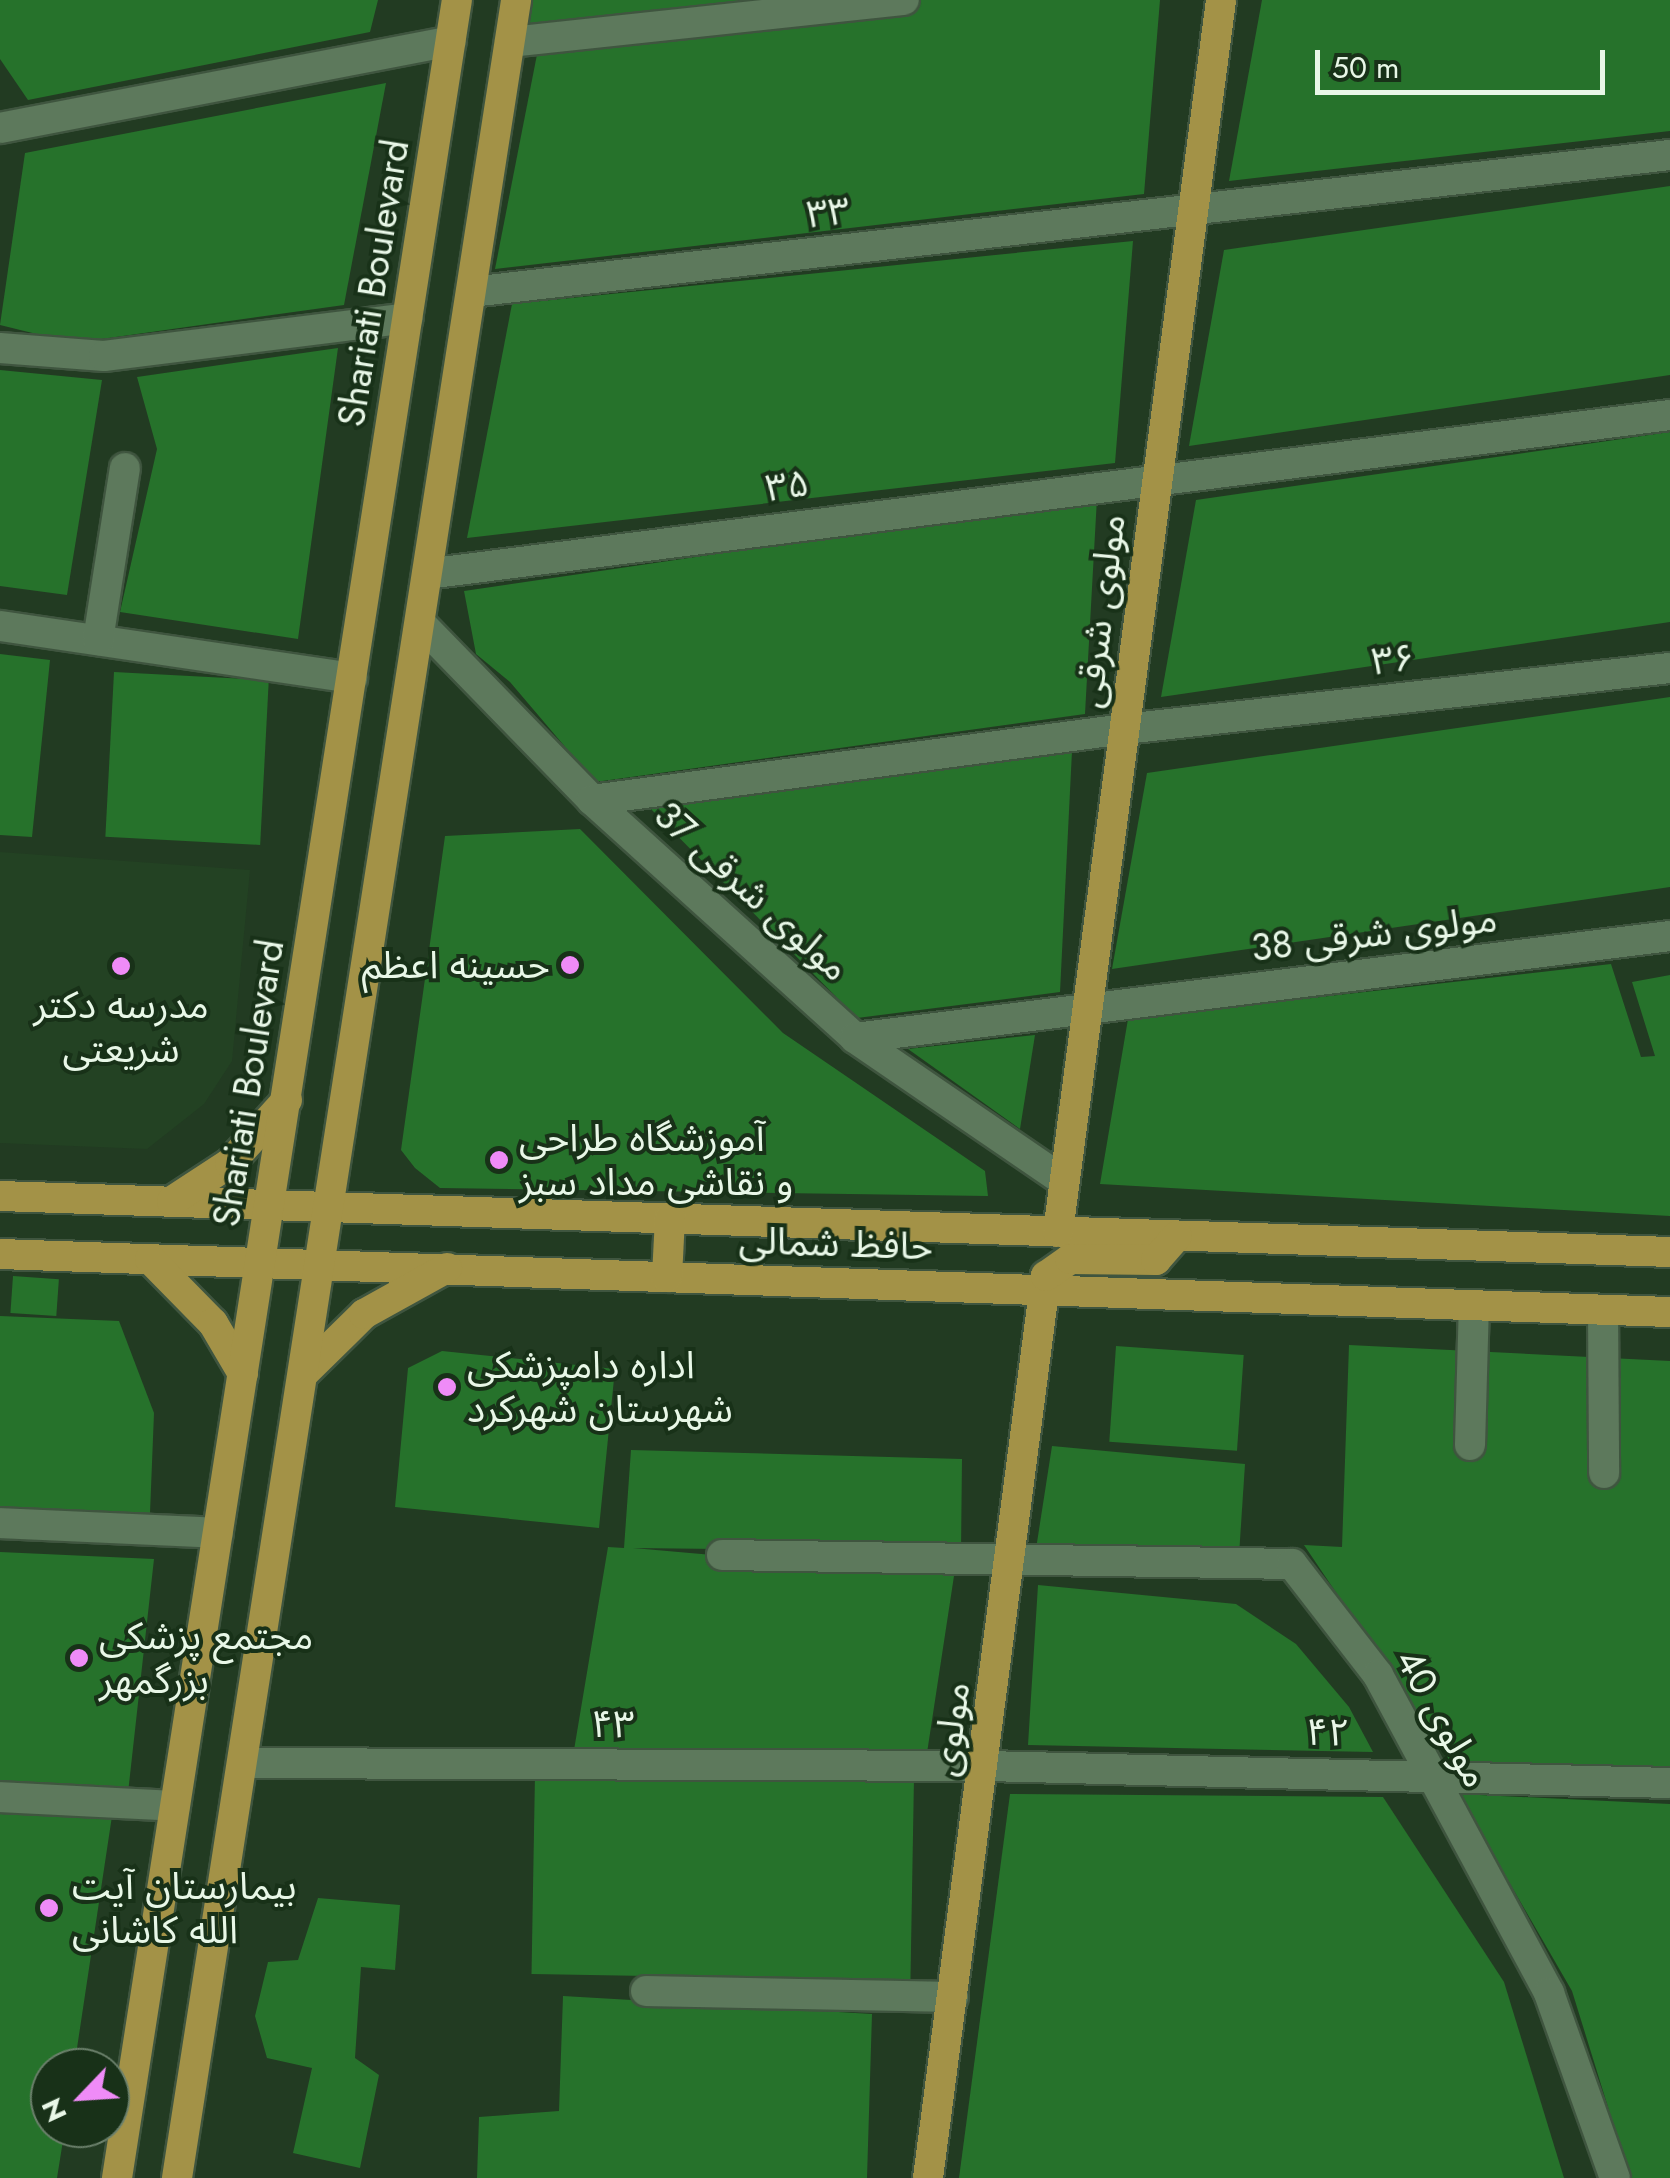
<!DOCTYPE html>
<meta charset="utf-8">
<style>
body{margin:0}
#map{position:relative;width:1670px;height:2178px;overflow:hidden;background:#223b22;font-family:Jost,"Noto Sans Arabic",sans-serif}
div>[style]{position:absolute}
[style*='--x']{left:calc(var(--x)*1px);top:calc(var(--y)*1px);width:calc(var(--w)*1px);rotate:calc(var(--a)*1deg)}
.built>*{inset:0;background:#234223}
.building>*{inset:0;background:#26722b;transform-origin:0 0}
.roads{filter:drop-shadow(2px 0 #3f553f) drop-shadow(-2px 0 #3f553f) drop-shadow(0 2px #3f553f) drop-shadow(0 -2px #3f553f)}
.minor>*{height:30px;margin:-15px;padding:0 15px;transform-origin:15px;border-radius:15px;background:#5d795c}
.major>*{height:30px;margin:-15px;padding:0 15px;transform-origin:15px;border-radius:15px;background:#a39247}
.dots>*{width:28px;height:28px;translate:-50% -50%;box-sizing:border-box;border:5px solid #183118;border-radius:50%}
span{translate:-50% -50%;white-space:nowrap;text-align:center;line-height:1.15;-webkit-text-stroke:8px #183118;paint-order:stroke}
.street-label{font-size:38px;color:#e8f7e7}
.poi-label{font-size:38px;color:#e8f7e7}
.right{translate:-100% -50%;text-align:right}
.left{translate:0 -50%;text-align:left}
.north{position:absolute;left:30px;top:2048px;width:100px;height:100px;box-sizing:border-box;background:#183118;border:2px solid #6b806b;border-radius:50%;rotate:245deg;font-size:28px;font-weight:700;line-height:40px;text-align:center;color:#e8f7e7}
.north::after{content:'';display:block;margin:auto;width:35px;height:45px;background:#ef8bf7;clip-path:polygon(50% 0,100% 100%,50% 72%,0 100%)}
.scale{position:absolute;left:1315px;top:50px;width:290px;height:45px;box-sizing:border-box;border:5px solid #e8f7e7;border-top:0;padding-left:12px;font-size:30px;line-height:35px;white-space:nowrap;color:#e8f7e7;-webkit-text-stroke:8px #183118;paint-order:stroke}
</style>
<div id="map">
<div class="built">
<i style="clip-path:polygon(0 852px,250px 870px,232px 1061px,204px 1104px,147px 1149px,0 1143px)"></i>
</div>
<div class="building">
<i style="clip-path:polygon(0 0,378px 0,370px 32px,28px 100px,0 59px)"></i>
<i style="clip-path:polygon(531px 0,738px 0,739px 2px,526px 27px)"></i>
<i style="clip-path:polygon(877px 0,1160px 0,1144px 194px,495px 269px,541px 34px)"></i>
<i style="clip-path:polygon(1262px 0,1670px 0,1670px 131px,1229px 181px)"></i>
<i style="clip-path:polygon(386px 83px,344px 305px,73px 343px,0 325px,25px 153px)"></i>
<i style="clip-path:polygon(1670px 186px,1670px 375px,1189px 446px,1224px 250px)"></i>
<i style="clip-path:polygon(1133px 241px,1115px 463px,467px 538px,512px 304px)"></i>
<i style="clip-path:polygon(338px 348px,298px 639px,120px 612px,157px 449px,137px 377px)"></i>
<i style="clip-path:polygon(0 370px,102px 380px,67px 595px,0 586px)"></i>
<i style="clip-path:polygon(1670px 432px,1670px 622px,1161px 697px,1196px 500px)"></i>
<i style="clip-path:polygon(1097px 498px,1085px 714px,595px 782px,510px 682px,476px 654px,464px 591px)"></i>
<i style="clip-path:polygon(0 654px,50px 660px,32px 837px,0 835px)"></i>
<i style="left:114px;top:672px;width:155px;height:165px;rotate:3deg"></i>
<i style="clip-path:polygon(1670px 697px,1670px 887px,1112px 969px,1147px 773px)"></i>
<i style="clip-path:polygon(1072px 751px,1060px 992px,857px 1018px,646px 804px)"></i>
<i style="clip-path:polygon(580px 829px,783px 1033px,985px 1171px,988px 1196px,440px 1188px,415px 1168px,401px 1150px,445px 836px)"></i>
<i style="clip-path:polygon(1611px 964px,1641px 1057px,1655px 1056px,1632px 982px,1670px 975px,1670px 1216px,1100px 1184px,1128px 1019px)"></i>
<i style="clip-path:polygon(1035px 1035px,1020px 1129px,908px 1049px)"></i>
<i style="left:13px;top:1276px;width:46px;height:37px;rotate:4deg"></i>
<i style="clip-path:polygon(0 1316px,119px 1321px,154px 1413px,150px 1513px,0 1507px)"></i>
<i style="clip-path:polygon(1349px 1345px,1670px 1361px,1670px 1768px,1451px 1763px,1304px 1545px,1342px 1547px)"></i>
<i style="left:1116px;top:1346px;width:128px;height:96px;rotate:4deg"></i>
<i style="clip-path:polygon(442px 1351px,615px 1369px,599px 1528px,395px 1507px,408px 1368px)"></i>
<i style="clip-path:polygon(1052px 1446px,1245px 1464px,1239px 1555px,1036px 1549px)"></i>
<i style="clip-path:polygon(631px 1450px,962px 1459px,961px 1552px,633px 1548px,954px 1576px,927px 1753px,574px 1750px,608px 1547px,624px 1548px)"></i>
<i style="clip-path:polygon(0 1552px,154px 1559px,128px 1793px,0 1786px)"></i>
<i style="clip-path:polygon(1038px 1585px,1236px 1604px,1296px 1644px,1349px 1707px,1373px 1752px,1028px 1745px)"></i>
<i style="left:535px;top:1774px;width:379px;height:200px;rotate:1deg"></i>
<i style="clip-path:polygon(1010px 1794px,1383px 1797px,1504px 1982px,1564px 2178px,959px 2178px)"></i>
<i style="clip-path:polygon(1458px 1794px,1670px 1804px,1670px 2178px,1630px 2178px,1572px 1991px)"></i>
<i style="clip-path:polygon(0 1814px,112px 1816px,74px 2068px,50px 2068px,50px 2128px,65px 2128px,57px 2178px,0 2178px)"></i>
<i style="clip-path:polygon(318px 1898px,400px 1905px,395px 1970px,361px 1967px,355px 2058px,379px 2075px,360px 2168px,293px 2153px,312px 2068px,267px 2058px,255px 2016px,268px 1962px,298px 1960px)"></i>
<i style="clip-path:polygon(563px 1996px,872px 2014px,867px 2178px,477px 2178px,479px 2117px,559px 2111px)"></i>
</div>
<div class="roads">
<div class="minor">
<i style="--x:510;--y:42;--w:396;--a:-6.1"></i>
<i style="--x:0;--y:128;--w:459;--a:-10.9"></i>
<i style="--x:471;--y:292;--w:1207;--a:-6.52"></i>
<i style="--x:0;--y:348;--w:104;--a:4.4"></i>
<i style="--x:104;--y:356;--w:306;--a:-7.1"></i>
<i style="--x:427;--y:574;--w:1253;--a:-7.29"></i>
<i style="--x:420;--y:623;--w:247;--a:45.8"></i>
<i style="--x:592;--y:800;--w:355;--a:42.1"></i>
<i style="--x:855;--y:1038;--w:253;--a:34.4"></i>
<i style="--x:0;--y:626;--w:356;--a:8.4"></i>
<i style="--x:98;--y:640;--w:174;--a:-81.1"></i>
<i style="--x:592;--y:800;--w:538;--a:-7.59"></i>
<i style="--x:1125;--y:729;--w:548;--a:-6.39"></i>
<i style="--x:855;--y:1038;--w:821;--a:-7.13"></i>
<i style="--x:1603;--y:1310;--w:163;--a:89.6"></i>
<i style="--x:1470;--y:1445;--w:140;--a:-88.4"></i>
<i style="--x:0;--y:1523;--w:218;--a:2.6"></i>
<i style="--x:722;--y:1555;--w:570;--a:0.9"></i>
<i style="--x:1292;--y:1564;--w:140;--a:52.2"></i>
<i style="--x:1378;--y:1675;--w:361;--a:61.7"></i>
<i style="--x:1549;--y:1993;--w:196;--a:70.4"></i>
<i style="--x:242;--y:1763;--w:743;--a:0.23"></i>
<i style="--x:985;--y:1766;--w:685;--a:1.42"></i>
<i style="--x:0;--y:1797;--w:175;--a:2.9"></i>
<i style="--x:646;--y:1991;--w:307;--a:1.1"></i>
</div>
<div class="major">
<i style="--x:0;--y:1196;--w:1671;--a:1.92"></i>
<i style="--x:172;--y:1201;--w:69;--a:-33.2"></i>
<i style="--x:230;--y:1163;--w:85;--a:-47.9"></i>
<i style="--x:1058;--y:1232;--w:1243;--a:-82.46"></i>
<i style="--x:0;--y:1254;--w:1671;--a:1.99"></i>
<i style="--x:150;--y:1259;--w:90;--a:45.5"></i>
<i style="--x:213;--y:1323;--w:59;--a:59.5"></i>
<i style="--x:667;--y:1277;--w:59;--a:-87.1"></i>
<i style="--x:304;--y:1373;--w:84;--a:-44.5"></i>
<i style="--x:364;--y:1314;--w:95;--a:-29"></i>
<i style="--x:117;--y:2178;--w:2204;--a:-81.13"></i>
<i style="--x:177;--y:2178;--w:2204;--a:-81.15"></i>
<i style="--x:928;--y:2178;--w:910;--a:-82.55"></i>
<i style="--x:1046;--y:1276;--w:29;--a:-35"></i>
<i style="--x:1070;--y:1259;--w:86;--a:0.7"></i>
<i style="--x:1156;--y:1260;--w:32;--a:-49"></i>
</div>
</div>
<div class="dots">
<i style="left:570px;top:965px;background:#ef8bf7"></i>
<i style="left:121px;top:966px;background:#ef8bf7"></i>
<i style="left:499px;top:1160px;background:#ef8bf7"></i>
<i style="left:447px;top:1387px;background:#ef8bf7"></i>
<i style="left:79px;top:1658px;background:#ef8bf7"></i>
<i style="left:49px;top:1908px;background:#ef8bf7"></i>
</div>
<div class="street-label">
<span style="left:828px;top:212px;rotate:-6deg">۳۳</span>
<span style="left:373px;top:283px;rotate:-81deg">Shariati Boulevard</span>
<span style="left:787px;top:485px;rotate:-8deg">۳۵</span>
<span style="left:1100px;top:611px;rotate:-83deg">مولوی شرقی</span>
<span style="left:1393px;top:659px;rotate:-6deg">۳۶</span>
<span style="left:752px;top:891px;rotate:42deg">مولوی شرقی 37</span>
<span style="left:1374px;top:933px;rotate:-7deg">مولوی شرقی 38</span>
<span style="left:248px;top:1083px;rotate:-81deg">Shariati Boulevard</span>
<span style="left:836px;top:1243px;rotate:2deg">حافظ شمالی</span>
<span style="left:1443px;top:1718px;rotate:61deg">مولوی 40</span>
<span style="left:613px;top:1724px">۴۳</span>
<span style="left:950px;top:1729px;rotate:-82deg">مولوی</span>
<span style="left:1328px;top:1732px;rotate:1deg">۴۲</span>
</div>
<div class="poi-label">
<span class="right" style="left:550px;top:965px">حسینه اعظم</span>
<span style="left:121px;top:1027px">مدرسه دکتر<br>شریعتی</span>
<span class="left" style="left:519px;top:1160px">آموزشگاه طراحی<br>و نقاشی مداد سبز</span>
<span class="left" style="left:467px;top:1387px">اداره دامپزشکی<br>شهرستان شهرکرد</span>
<span class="left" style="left:99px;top:1658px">مجتمع پزشکی<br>بزرگمهر</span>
<span class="left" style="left:72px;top:1908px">بیمارستان آیت<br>الله کاشانی</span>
</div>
<div class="north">N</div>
<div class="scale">50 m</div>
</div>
